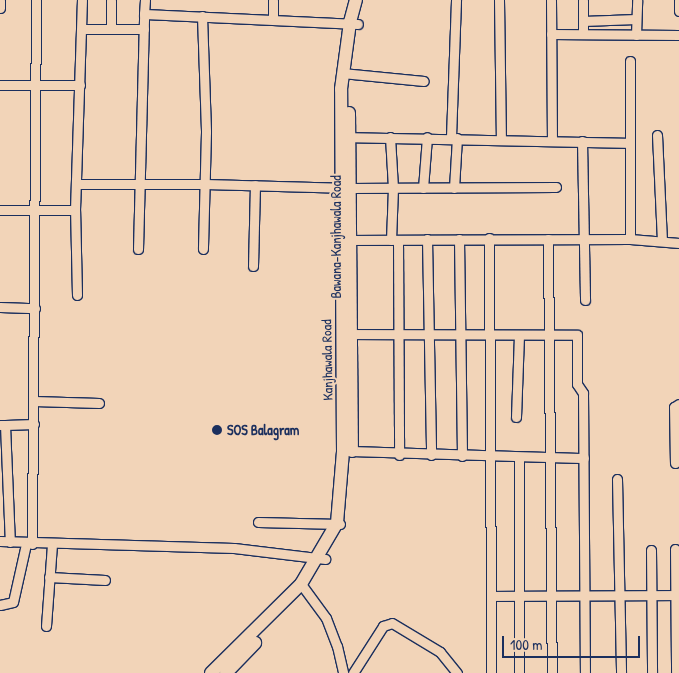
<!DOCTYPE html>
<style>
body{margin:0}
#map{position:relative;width:679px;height:673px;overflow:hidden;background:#f2d4b8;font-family:"Patrick Hand",sans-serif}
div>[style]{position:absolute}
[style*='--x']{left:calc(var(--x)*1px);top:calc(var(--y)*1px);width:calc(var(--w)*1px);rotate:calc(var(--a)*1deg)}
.roads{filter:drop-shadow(1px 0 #1b2f5e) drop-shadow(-1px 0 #1b2f5e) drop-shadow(0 1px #1b2f5e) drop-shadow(0 -1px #1b2f5e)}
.minor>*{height:9px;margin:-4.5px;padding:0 4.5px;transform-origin:4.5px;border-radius:4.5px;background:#f2d4b8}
.secondary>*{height:12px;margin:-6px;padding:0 6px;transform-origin:6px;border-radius:6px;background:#f2d4b8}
.dots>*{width:14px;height:14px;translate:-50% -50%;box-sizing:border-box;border:2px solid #f2d4b8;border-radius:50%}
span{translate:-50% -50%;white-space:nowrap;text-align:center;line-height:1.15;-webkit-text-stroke:4px #f2d4b8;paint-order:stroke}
.street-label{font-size:14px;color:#1b2f5e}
.poi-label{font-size:14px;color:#1b2f5e;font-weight:700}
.left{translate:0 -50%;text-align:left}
.scale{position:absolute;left:502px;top:636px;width:138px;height:22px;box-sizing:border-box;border:2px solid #1b2f5e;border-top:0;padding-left:6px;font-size:15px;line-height:18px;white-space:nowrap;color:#1b2f5e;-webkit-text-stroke:4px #f2d4b8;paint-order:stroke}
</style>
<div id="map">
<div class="roads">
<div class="minor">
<i style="--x:273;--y:0;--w:19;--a:90"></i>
<i style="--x:499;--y:0;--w:139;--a:89.2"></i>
<i style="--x:551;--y:0;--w:139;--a:89.6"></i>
<i style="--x:679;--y:0;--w:11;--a:90"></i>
<i style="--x:0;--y:8;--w:8;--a:-90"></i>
<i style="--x:144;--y:14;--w:14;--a:-86"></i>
<i style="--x:202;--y:16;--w:116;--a:88"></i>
<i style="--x:206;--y:132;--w:117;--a:91.5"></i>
<i style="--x:583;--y:21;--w:53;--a:-2.2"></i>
<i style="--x:82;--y:29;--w:62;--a:0"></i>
<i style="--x:111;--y:29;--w:29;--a:-90"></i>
<i style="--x:551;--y:34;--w:128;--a:0.4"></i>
<i style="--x:583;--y:34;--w:34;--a:-90"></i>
<i style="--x:636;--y:35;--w:35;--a:-88"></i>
<i style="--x:342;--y:73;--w:82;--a:5.6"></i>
<i style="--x:0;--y:85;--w:80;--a:0"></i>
<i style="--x:657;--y:135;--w:105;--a:87.3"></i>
<i style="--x:345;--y:137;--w:285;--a:1.2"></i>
<i style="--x:390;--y:137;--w:51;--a:86.6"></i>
<i style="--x:393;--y:188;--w:52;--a:92.2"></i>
<i style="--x:451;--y:137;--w:137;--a:-87.9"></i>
<i style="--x:582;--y:141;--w:159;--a:88.9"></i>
<i style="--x:77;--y:184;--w:128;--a:0"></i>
<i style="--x:205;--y:184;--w:145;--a:1.6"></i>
<i style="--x:350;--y:188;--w:206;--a:-0.3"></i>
<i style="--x:423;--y:188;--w:51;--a:-85.5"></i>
<i style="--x:454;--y:188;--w:50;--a:-86.6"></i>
<i style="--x:0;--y:210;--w:75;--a:0"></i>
<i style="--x:489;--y:238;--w:435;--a:89.7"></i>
<i style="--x:427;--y:239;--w:216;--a:88.9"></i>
<i style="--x:459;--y:239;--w:217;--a:89.2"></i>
<i style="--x:548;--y:239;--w:434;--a:89.5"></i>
<i style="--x:630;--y:239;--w:178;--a:-90"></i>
<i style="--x:345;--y:240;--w:285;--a:-0.2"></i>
<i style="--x:630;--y:239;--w:49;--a:4.7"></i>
<i style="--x:398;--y:240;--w:215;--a:89.7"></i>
<i style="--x:138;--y:249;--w:235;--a:-88.5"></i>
<i style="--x:144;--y:14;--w:214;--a:2.7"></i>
<i style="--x:253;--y:266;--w:81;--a:-88.6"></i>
<i style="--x:77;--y:295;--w:85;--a:-91.3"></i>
<i style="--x:75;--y:210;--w:210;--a:-88.1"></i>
<i style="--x:0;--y:307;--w:35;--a:2"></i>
<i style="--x:346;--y:334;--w:231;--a:0.2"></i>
<i style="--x:577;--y:335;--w:49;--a:90"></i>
<i style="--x:577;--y:384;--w:11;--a:56"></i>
<i style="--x:583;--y:393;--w:280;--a:89.6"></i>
<i style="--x:34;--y:401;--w:65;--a:1.8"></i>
<i style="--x:516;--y:417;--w:82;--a:-87.9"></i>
<i style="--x:0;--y:425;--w:5;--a:0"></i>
<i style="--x:5;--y:425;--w:117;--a:87.6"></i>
<i style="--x:5;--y:425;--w:29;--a:-2"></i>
<i style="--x:347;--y:451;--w:237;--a:1.7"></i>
<i style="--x:675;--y:463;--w:56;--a:-91"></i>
<i style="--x:674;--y:407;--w:6;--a:-31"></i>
<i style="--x:617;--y:479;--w:194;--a:88.8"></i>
<i style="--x:258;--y:522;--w:82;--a:1.4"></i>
<i style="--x:0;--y:541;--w:234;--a:1.7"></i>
<i style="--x:234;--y:548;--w:92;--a:6.9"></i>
<i style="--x:32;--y:544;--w:544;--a:-89.58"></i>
<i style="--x:675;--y:549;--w:124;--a:89.5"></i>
<i style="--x:651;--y:550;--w:123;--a:89.5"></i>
<i style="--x:49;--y:577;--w:56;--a:3.1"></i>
<i style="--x:301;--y:584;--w:42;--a:53.7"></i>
<i style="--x:326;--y:618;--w:30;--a:69"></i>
<i style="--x:337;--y:646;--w:28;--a:77"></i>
<i style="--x:491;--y:596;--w:188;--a:-0.3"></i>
<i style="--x:0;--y:605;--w:13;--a:-13"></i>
<i style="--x:13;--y:602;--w:59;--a:-77.4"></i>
<i style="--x:46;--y:626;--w:82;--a:-85.8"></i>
<i style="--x:353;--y:673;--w:56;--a:-57.4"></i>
<i style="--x:383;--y:626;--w:9;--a:-18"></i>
<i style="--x:392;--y:623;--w:56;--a:31.1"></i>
<i style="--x:440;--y:652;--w:27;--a:51"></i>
<i style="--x:519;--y:673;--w:216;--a:-90"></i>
</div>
<div class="secondary">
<i style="--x:349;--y:113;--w:338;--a:89.5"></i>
<i style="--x:211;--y:673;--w:127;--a:-44.7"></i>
<i style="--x:301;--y:584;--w:71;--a:-59.5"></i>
<i style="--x:337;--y:523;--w:72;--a:-85.2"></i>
<i style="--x:343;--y:451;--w:362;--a:-90.3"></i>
<i style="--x:341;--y:89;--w:68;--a:-82.3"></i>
<i style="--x:350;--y:22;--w:23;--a:-75"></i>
<i style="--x:226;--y:673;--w:42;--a:-46"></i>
</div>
</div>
<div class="dots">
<i style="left:217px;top:430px;background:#1b2f5e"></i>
</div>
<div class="street-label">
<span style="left:336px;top:237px;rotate:-90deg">Bawana-Kanjhawala Road</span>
<span style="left:327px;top:360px;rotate:-91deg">Kanjhawala Road</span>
</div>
<div class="poi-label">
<span class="left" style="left:227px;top:430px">SOS Balagram</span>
</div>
<div class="scale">100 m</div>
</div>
